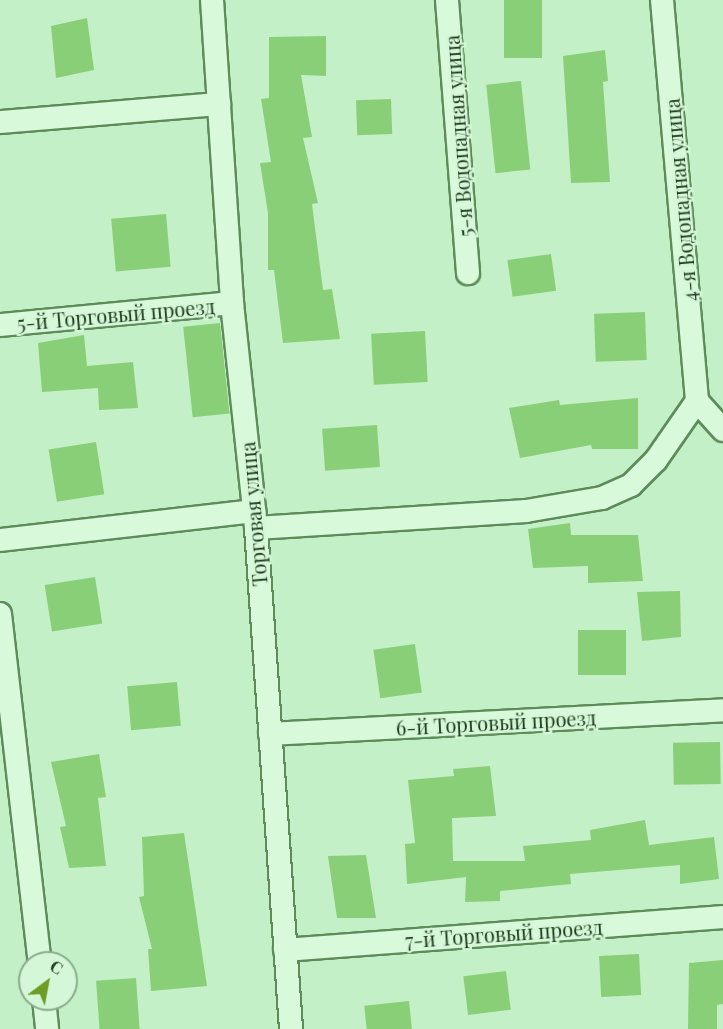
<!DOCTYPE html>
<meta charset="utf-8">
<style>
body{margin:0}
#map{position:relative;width:723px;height:1029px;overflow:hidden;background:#c4f0c8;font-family:"Playfair Display",serif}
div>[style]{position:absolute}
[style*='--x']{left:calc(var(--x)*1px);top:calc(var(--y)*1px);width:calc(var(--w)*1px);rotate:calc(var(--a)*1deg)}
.building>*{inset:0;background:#89cf78;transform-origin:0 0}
.roads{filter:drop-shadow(2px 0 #5d8b59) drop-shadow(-2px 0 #5d8b59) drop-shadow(0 2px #5d8b59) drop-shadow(0 -2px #5d8b59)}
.minor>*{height:22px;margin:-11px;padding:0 11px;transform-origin:11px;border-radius:11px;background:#d8fadb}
span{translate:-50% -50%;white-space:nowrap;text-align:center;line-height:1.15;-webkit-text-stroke:4.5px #d4f7d7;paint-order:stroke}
.street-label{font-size:20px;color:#213b1e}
.north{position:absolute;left:18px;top:951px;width:60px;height:60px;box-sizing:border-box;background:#d4f7d7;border:2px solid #8cac8d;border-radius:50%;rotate:32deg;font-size:16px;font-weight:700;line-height:24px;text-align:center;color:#213b1e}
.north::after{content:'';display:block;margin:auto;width:21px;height:27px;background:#6f9c27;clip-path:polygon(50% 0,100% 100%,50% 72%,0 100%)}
</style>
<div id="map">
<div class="building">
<i style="left:504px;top:0;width:38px;height:58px"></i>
<i style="clip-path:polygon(87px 18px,94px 70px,56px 78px,51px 26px)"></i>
<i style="clip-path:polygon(326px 36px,326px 76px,301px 75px,312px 137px,303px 138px,318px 203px,312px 204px,323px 290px,332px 289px,340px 339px,283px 343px,274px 270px,268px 270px,268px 213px,260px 163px,271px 162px,261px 99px,269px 98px,269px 37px)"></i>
<i style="clip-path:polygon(605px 50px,608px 81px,603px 82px,610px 182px,571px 183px,563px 56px)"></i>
<i style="left:521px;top:81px;width:89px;height:35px;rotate:84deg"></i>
<i style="left:391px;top:99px;width:35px;height:35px;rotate:88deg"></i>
<i style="left:166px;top:214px;width:53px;height:55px;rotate:85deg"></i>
<i style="left:551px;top:254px;width:37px;height:44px;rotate:82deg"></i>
<i style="left:645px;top:312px;width:48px;height:51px;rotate:88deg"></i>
<i style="left:220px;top:323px;width:91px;height:37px;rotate:84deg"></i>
<i style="left:425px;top:331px;width:51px;height:54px;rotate:87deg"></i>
<i style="clip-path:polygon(84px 335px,87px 366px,133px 362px,138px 408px,99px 410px,98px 388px,42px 392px,38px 343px)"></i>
<i style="clip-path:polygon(638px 398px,638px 449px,592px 449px,591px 445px,520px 458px,509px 408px,559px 400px,560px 405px)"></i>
<i style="left:377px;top:425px;width:42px;height:55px;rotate:86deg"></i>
<i style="left:96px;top:442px;width:53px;height:48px;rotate:81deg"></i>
<i style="clip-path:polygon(570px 523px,571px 535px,638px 535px,643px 581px,588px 583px,588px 566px,533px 568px,528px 529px)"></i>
<i style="left:95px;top:577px;width:47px;height:51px;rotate:81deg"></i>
<i style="clip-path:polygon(680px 591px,681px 637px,642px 641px,637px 592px)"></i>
<i style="left:578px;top:630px;width:48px;height:45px"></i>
<i style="left:415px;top:644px;width:49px;height:42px;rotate:82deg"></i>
<i style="left:177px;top:682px;width:44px;height:50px;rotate:85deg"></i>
<i style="left:720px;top:742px;width:42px;height:47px;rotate:89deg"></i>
<i style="clip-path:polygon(99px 754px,106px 797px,98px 798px,106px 866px,69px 868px,60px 827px,66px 826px,51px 762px)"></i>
<i style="clip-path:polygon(490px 766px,496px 816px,452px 818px,453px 861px,525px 861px,523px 846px,591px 840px,590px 830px,645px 820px,649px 845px,714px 837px,719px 879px,680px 884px,680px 865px,570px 874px,571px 884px,500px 891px,500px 901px,465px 902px,466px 877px,407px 884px,405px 844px,415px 843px,408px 780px,454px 776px,453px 769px)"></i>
<i style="clip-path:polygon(184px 833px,207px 986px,151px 991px,148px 949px,152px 949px,139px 897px,144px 896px,142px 837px)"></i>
<i style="clip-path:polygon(366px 855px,376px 918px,337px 918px,328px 856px)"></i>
<i style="left:639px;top:954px;width:41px;height:40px;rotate:87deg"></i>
<i style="clip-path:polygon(723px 960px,723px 1004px,717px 1005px,717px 1029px,688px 1029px,689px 963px)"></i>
<i style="left:506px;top:971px;width:39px;height:43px;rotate:83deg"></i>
<i style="left:136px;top:978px;width:51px;height:40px;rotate:86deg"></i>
<i style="left:409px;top:1001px;width:28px;height:45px;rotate:84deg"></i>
</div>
<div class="roads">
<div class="minor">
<i style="--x:212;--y:0;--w:304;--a:86.2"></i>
<i style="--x:232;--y:303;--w:226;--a:83.9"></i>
<i style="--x:256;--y:528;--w:502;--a:86"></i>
<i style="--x:447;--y:0;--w:274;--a:85.6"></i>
<i style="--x:662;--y:0;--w:403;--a:85"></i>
<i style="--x:0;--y:122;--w:220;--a:-4.7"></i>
<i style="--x:0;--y:325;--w:233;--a:-5.4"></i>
<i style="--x:697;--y:401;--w:39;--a:48"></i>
<i style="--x:256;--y:528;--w:271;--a:-3.6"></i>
<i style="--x:526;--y:511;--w:77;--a:-9.7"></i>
<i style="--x:602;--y:498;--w:32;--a:-24"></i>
<i style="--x:631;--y:485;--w:35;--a:-45"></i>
<i style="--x:656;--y:460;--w:72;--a:-55.2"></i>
<i style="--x:0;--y:540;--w:256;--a:-6.5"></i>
<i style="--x:0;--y:614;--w:351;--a:83.5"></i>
<i style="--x:270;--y:734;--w:454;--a:-3"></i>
<i style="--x:285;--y:950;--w:439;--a:-4.3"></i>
<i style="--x:44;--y:999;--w:30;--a:84"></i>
</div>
</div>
<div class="street-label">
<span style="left:458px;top:136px;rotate:-94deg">5-я Водопадная улица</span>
<span style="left:680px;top:200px;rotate:-95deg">4-я Водопадная улица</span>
<span style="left:116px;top:314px;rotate:-5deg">5-й Торговый проезд</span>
<span style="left:253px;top:514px;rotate:-95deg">Торговая улица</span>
<span style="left:496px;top:722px;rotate:-3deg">6-й Торговый проезд</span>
<span style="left:504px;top:933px;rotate:-4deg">7-й Торговый проезд</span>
</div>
<div class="north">С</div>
</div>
